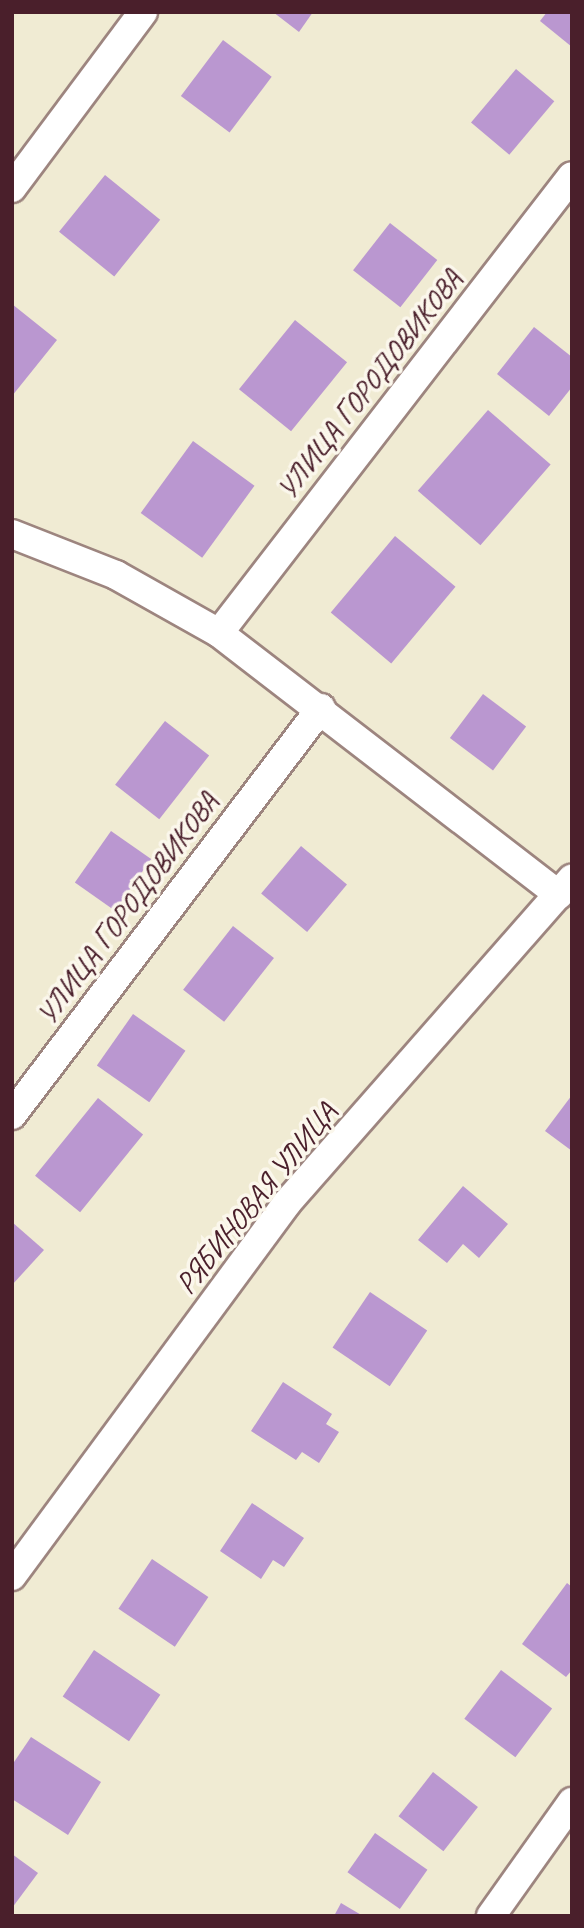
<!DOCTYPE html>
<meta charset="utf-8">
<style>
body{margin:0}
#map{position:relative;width:584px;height:1928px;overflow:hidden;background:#f0ebd3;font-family:Caveat,sans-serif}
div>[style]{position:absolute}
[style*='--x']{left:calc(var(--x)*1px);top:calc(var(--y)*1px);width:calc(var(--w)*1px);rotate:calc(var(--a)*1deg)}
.building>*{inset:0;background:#ba97d0;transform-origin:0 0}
.roads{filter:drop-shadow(2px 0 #9d857f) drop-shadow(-2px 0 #9d857f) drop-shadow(0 2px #9d857f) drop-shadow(0 -2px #9d857f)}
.street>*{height:28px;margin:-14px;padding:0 14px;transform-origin:14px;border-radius:14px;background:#fff}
span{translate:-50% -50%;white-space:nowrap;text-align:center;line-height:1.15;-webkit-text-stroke:7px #fbf7ec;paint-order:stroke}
.street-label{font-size:30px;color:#4a1f2b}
.frame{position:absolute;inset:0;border:14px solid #4a1f2b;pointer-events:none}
</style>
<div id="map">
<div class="building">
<i style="clip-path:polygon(273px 12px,313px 12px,299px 32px)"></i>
<i style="clip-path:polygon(547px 12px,572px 12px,572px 47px,540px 21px)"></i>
<i style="left:223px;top:40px;width:61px;height:70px;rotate:37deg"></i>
<i style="left:516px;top:69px;width:50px;height:70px;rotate:40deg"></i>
<i style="left:105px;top:175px;width:71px;height:73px;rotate:39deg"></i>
<i style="left:390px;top:223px;width:60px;height:60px;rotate:38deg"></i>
<i style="clip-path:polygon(12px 304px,57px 340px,12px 396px)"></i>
<i style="left:295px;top:320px;width:67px;height:89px;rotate:39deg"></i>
<i style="clip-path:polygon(534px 327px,572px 357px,572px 387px,549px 416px,497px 374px)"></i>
<i style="left:488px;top:410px;width:83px;height:107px;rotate:41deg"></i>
<i style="left:193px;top:441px;width:76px;height:89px;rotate:36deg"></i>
<i style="left:395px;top:536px;width:79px;height:100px;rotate:40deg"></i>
<i style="left:483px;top:694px;width:54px;height:55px;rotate:37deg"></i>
<i style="left:165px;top:721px;width:56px;height:81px;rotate:38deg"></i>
<i style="left:111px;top:831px;width:49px;height:63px;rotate:35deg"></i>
<i style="left:301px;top:846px;width:60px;height:62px;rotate:40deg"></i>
<i style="left:233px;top:926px;width:52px;height:81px;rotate:38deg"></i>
<i style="left:133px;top:1014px;width:64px;height:63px;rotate:35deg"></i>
<i style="clip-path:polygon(572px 1095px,572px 1151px,545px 1131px)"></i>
<i style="left:98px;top:1098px;width:58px;height:100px;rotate:39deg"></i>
<i style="clip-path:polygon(463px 1186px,508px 1224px,479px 1258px,463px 1244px,447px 1263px,418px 1240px)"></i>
<i style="clip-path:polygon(12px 1222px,44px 1250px,12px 1285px)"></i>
<i style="left:370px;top:1292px;width:69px;height:67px;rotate:34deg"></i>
<i style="clip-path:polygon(283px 1382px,332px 1414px,326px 1424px,339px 1432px,319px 1463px,302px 1452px,296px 1460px,251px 1431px)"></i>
<i style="clip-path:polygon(252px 1503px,304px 1538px,284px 1567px,273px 1560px,261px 1579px,220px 1551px)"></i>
<i style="left:152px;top:1559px;width:68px;height:60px;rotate:34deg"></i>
<i style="clip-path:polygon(567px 1583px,572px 1587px,572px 1670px,566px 1677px,522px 1644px)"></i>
<i style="left:94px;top:1650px;width:80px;height:56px;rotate:34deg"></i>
<i style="left:501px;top:1670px;width:64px;height:61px;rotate:37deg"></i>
<i style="clip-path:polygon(31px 1737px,101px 1782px,68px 1835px,12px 1799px,12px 1765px)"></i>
<i style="left:433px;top:1772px;width:57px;height:56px;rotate:38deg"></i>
<i style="left:375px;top:1833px;width:64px;height:48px;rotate:35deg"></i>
<i style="clip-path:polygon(12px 1854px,38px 1873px,12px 1908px)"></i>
<i style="clip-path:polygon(341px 1903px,363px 1916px,334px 1916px)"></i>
</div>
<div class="roads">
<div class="street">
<i style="--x:12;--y:188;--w:219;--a:-53.3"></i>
<i style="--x:12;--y:534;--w:112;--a:21.5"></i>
<i style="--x:116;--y:575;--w:118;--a:29.4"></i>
<i style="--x:219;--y:633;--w:429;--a:37.6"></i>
<i style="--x:219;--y:633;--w:577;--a:-52.32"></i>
<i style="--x:12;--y:1115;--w:511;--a:-52.79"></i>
<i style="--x:12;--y:1576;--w:462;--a:-53.6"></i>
<i style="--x:286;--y:1204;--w:433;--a:-48.7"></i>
<i style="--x:491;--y:1916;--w:140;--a:-54.6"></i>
</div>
</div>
<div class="street-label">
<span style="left:369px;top:384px;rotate:-52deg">УЛИЦА ГОРОДОВИКОВА</span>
<span style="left:127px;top:908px;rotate:-53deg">УЛИЦА ГОРОДОВИКОВА</span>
<span style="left:256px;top:1198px;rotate:-51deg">РЯБИНОВАЯ УЛИЦА</span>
</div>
<div class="frame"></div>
</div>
